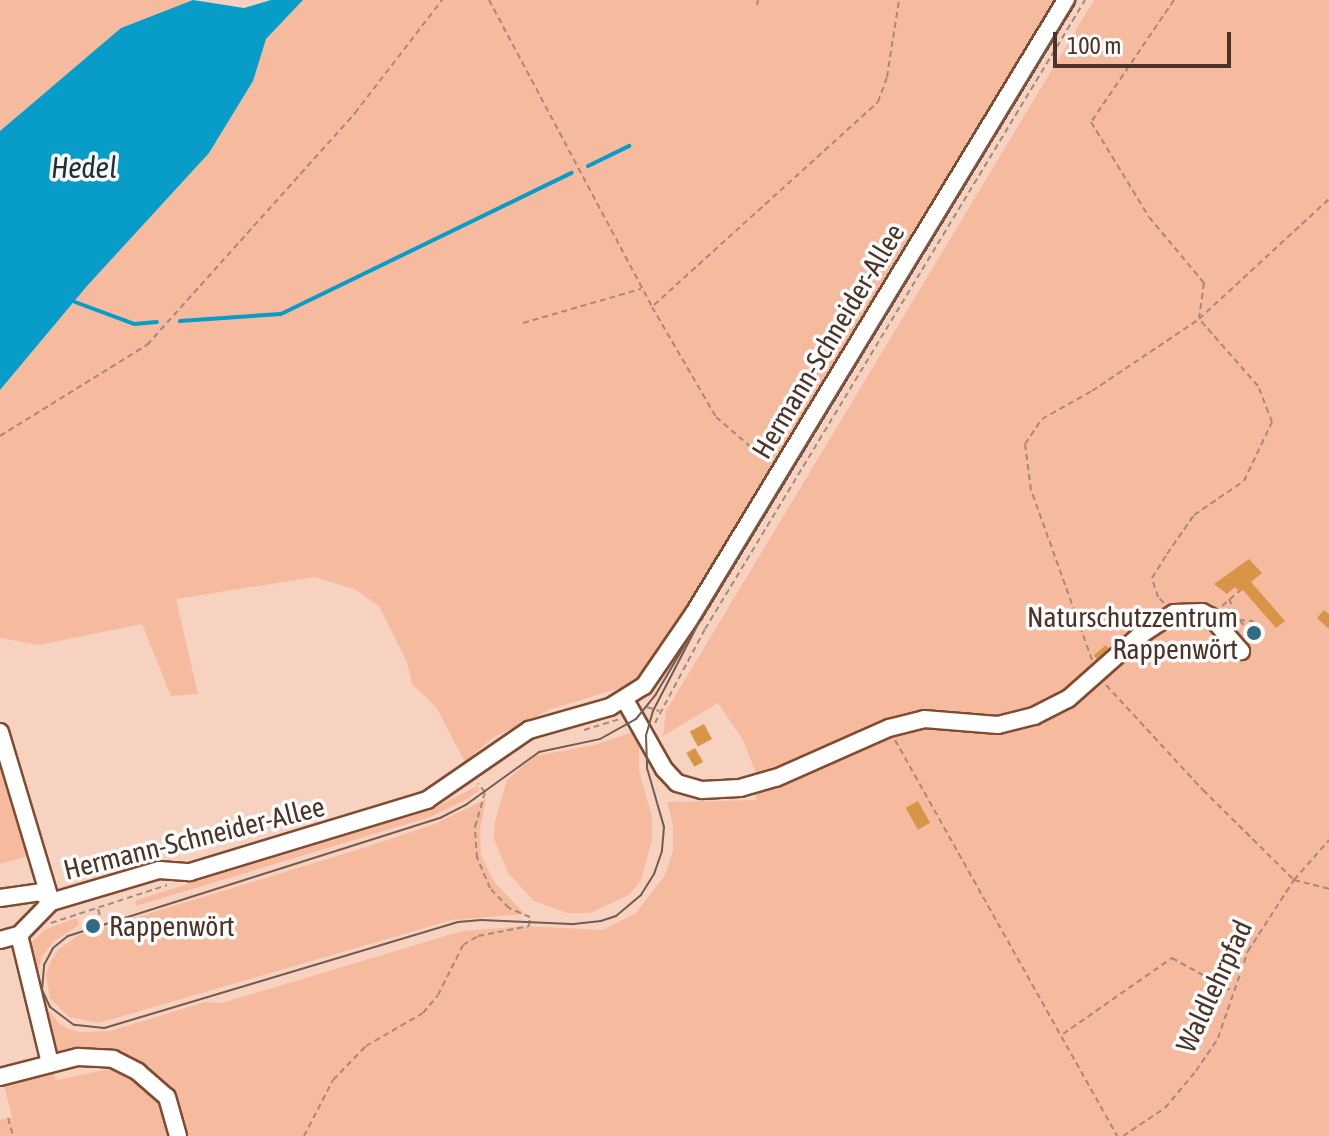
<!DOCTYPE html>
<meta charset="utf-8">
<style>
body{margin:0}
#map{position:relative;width:1329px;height:1136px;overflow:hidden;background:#f7d2c0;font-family:"Asap Condensed",sans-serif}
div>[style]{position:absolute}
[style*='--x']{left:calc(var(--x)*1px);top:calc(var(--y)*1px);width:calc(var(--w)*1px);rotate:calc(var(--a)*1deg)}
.green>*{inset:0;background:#f6bb9e}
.water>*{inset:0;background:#089cc8}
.stream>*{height:4px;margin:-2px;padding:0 2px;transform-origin:2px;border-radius:2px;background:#089cc8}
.building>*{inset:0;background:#d89447;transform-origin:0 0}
.path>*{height:2px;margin-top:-1px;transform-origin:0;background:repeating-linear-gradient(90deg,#a78879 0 6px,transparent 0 10px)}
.roads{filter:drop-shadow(2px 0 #804c31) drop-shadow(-2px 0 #804c31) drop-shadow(0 2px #804c31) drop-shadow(0 -2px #804c31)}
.minor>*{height:16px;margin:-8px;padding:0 8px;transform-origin:8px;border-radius:8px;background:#fff}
.tram>*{height:2px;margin:-1px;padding:0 1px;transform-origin:1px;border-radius:1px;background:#755a4d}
.dots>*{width:22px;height:22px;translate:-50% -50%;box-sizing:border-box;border:4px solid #fcfcfc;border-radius:50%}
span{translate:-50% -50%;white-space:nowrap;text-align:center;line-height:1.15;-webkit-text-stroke:7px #fcfcfc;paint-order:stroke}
.street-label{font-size:28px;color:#4b3327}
.poi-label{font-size:28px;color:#4b3327}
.right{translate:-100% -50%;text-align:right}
.left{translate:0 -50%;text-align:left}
.water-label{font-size:30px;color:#1d313a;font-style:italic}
.scale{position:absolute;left:1053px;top:32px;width:178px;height:36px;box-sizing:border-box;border:4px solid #4b3327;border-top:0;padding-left:10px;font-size:24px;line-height:28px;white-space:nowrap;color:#4b3327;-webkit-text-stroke:6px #fcfcfc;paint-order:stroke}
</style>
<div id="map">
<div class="green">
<i style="clip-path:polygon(0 0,193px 0,121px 28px,0 131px)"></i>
<i style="clip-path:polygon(303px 0,1055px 0,659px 655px,630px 685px,551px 709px,492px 738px,465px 762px,436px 707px,412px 684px,407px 662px,379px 606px,356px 590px,315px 577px,176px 599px,198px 694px,171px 696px,142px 624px,39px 645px,0 638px,0 390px,87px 286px,209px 153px,253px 81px,266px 39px)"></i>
<i style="clip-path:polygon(1094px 0,1329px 0,1329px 1136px,0 1136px,0 1120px,12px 1117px,3px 1082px,52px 1068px,56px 1080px,124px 1066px,126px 1057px,116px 1052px,55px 1056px,26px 947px,46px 929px,77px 918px,79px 925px,54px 941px,42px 957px,37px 976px,43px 1004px,59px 1023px,69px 1029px,80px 1032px,110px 1031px,205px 1002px,222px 1003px,462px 931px,525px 926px,603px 930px,636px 913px,665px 875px,673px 851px,673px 826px,667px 802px,757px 800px,752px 785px,756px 773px,743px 740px,718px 703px,663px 736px,666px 711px)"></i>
<i style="clip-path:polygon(634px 732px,639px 739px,639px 771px,652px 817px,652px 840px,641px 880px,629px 895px,590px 913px,567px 913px,534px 901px,508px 873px,494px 839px,495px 821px,507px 780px,535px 756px,594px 745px)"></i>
<i style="clip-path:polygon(0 758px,28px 856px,0 864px)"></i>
<i style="clip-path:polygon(477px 786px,480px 790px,466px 800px,430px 817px,136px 906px,135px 901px,149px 896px,431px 810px)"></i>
<i style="clip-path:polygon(486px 799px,480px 829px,481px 855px,495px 883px,525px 914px,452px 920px,99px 1023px,69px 1017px,50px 998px,46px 973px,51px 961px,59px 949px,79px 935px,363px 848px,435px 824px)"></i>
</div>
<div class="water">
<i style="clip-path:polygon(193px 0,244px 8px,271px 0,303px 0,266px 39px,253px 81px,209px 153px,87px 286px,0 390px,0 131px,121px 28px)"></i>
</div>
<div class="stream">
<i style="--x:588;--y:166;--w:46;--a:-26"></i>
<i style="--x:75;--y:302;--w:63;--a:20.4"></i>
<i style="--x:134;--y:324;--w:23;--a:-5"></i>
<i style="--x:180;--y:321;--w:101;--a:-4"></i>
<i style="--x:281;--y:314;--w:323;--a:-25.9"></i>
</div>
<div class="building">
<i style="clip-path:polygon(1249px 559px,1262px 573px,1251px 582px,1285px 621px,1276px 628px,1243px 590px,1240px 592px,1235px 587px,1227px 594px,1214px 584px)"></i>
<i style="clip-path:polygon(1324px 610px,1329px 614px,1329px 629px,1317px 618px)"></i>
<i style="left:1106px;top:645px;width:8px;height:16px;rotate:50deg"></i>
<i style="left:704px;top:724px;width:17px;height:16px;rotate:62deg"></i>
<i style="left:695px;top:748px;width:16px;height:10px;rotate:60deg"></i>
<i style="left:918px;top:801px;width:25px;height:14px;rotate:61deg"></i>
</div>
<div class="path">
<i style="--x:489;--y:0;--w:348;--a:62"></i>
<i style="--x:652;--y:307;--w:127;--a:59.8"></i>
<i style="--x:716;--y:417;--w:67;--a:40.8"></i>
<i style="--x:1174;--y:0;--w:148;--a:124.2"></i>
<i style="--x:1091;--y:122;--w:111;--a:58.6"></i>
<i style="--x:1149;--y:217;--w:86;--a:50.2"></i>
<i style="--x:1204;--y:283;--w:35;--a:98"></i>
<i style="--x:757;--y:5;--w:5;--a:-79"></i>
<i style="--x:654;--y:305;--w:302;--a:-42.2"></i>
<i style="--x:878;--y:102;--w:27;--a:-70"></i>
<i style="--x:887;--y:77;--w:78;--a:-81.1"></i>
<i style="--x:523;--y:323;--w:123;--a:-16.1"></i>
<i style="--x:0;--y:436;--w:173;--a:-31.8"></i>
<i style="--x:147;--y:345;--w:312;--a:-48.1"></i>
<i style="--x:355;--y:113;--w:143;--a:-52.4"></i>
<i style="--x:1229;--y:599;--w:23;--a:65"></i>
<i style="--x:1239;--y:620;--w:14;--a:4"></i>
<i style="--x:1253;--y:621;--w:10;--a:61"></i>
<i style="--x:1258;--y:630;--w:7;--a:164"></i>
<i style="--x:1251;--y:632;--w:17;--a:-135"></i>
<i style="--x:1164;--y:603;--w:8;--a:-135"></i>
<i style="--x:1158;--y:597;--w:20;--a:-108"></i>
<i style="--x:1152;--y:578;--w:28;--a:-58"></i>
<i style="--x:1167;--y:554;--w:47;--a:-55.3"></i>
<i style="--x:1194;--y:515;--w:60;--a:-34.2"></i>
<i style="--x:1244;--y:481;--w:65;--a:-64.6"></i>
<i style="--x:1272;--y:422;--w:39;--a:-111"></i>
<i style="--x:1258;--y:386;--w:88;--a:-131.3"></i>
<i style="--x:1222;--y:606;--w:23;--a:-41"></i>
<i style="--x:1128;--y:612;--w:13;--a:67"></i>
<i style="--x:1092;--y:660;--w:181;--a:-109.7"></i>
<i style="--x:1031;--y:490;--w:46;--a:-97.4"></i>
<i style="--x:1025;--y:444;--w:30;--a:-56"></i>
<i style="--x:1042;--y:419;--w:57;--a:-29.2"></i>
<i style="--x:1092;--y:391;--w:129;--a:-33.9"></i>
<i style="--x:1199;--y:319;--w:177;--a:-42.7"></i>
<i style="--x:1106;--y:685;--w:143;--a:47.3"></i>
<i style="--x:1203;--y:790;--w:128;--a:44.7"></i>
<i style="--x:1294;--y:880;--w:36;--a:14"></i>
<i style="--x:647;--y:707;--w:13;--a:18"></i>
<i style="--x:655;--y:723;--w:106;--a:-62"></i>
<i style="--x:705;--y:629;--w:735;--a:-58.86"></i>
<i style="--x:584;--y:730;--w:38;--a:-17"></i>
<i style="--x:895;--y:740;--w:454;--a:60.7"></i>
<i style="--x:98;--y:909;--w:10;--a:73"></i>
<i style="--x:51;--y:923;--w:122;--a:-18.1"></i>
<i style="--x:1063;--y:1034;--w:133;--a:-34.9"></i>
<i style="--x:1172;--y:958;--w:68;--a:28.8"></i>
<i style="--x:8;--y:1118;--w:19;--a:74"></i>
<i style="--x:304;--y:1136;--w:63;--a:-62.6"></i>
<i style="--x:333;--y:1080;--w:47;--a:-45.9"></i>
<i style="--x:366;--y:1046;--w:66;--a:-30.1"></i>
<i style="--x:423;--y:1013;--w:23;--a:-50"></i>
<i style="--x:438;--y:995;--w:56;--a:-63.4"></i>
<i style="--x:463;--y:945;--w:17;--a:-31"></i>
<i style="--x:478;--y:936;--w:52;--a:-11.1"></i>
<i style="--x:529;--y:926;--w:9;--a:-84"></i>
<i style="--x:530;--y:917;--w:23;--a:-157"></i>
<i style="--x:509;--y:908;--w:28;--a:-134"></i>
<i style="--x:490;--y:888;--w:33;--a:-113"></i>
<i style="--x:477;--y:858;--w:31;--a:-94"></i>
<i style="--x:475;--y:827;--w:36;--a:-74"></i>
<i style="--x:485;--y:792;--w:11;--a:-131"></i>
<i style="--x:1123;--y:1136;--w:50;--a:-33.7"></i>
<i style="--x:1165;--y:1108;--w:48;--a:-50"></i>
<i style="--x:1196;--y:1071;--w:40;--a:-56"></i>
<i style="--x:1218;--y:1038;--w:92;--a:-71"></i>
<i style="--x:1248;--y:951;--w:85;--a:-57.1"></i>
<i style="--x:1294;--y:880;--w:53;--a:-48.8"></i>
</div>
<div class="roads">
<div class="minor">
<i style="--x:625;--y:700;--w:79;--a:60.5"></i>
<i style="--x:664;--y:769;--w:19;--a:47"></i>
<i style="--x:677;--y:783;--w:26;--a:16"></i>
<i style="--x:702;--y:790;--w:38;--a:-3"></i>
<i style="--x:740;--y:788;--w:37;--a:-16"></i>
<i style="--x:776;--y:778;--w:124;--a:-23.9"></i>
<i style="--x:889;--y:728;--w:36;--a:-14"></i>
<i style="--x:924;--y:719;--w:74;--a:4.6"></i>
<i style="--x:998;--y:725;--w:37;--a:-14"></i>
<i style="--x:1034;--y:716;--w:38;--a:-27"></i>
<i style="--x:1068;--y:699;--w:95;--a:-41.6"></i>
<i style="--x:1139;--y:636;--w:42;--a:-33.3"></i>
<i style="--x:1174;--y:613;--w:28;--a:-2"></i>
<i style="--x:1202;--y:612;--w:9;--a:27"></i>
<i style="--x:1210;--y:616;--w:47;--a:48.5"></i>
<i style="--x:0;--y:732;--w:177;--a:73.3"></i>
<i style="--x:0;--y:898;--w:41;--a:-8.3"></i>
<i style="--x:41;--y:892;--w:14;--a:45"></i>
<i style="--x:19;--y:935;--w:132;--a:76.4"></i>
<i style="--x:0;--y:940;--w:20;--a:-15"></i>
<i style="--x:19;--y:935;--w:46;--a:-45.9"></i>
<i style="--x:51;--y:902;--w:113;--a:-16.5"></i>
<i style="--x:159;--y:870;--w:31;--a:4"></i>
<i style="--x:190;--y:872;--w:248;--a:-16.9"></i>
<i style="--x:427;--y:800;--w:124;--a:-34.5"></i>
<i style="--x:529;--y:730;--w:84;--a:-15.9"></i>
<i style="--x:610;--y:707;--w:40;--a:-32"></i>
<i style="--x:644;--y:686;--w:88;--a:-55.6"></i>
<i style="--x:694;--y:613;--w:717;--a:-58.75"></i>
<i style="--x:0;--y:1077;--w:81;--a:-14.4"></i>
<i style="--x:78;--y:1057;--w:35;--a:3"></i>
<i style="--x:113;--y:1059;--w:28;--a:27"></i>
<i style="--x:138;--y:1072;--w:38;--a:41"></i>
<i style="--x:167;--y:1097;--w:41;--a:74.2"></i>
</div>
</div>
<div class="tram">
<i style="--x:697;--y:626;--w:96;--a:117.4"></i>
<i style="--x:653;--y:711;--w:26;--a:106"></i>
<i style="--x:646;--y:736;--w:32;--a:88"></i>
<i style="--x:647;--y:768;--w:61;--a:73.9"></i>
<i style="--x:664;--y:827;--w:24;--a:95"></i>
<i style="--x:662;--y:851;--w:24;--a:109"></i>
<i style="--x:654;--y:874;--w:25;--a:122"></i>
<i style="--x:641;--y:895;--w:33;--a:140"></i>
<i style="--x:616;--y:916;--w:16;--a:162"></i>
<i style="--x:601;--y:921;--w:30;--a:174"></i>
<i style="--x:571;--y:924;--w:90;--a:-177.5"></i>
<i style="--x:481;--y:920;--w:23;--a:175"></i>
<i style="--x:458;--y:922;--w:370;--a:163.3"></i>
<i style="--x:104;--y:1028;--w:30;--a:-174"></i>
<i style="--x:74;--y:1025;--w:30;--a:-143"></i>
<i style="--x:50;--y:1007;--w:19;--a:-115"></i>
<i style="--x:42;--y:990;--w:25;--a:-85"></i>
<i style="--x:44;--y:965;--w:19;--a:-62"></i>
<i style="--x:53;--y:948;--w:19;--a:-39"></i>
<i style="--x:68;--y:936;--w:390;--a:-17.6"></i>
<i style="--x:440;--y:818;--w:30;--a:-27"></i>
<i style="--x:467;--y:804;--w:89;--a:-35.8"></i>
<i style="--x:539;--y:752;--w:62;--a:-12"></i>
<i style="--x:600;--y:739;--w:41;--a:-29.1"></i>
<i style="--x:636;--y:719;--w:32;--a:-51"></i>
<i style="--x:656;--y:694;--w:85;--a:-59.5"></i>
<i style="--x:699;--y:621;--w:726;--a:-58.74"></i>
</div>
<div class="dots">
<i style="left:1254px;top:633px;background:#316c84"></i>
<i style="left:93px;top:926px;background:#316c84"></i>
</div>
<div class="street-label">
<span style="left:828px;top:341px;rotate:-59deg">Hermann-Schneider-Allee</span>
<span style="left:194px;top:838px;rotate:-14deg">Hermann-Schneider-Allee</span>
<span style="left:1214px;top:986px;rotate:-65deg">Waldlehrpfad</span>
</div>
<div class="poi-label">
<span class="right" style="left:1238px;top:633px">Naturschutzzentrum<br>Rappenwört</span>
<span class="left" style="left:109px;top:926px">Rappenwört</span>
</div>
<div class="water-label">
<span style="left:84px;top:167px">Hedel</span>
</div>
<div class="scale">100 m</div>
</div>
